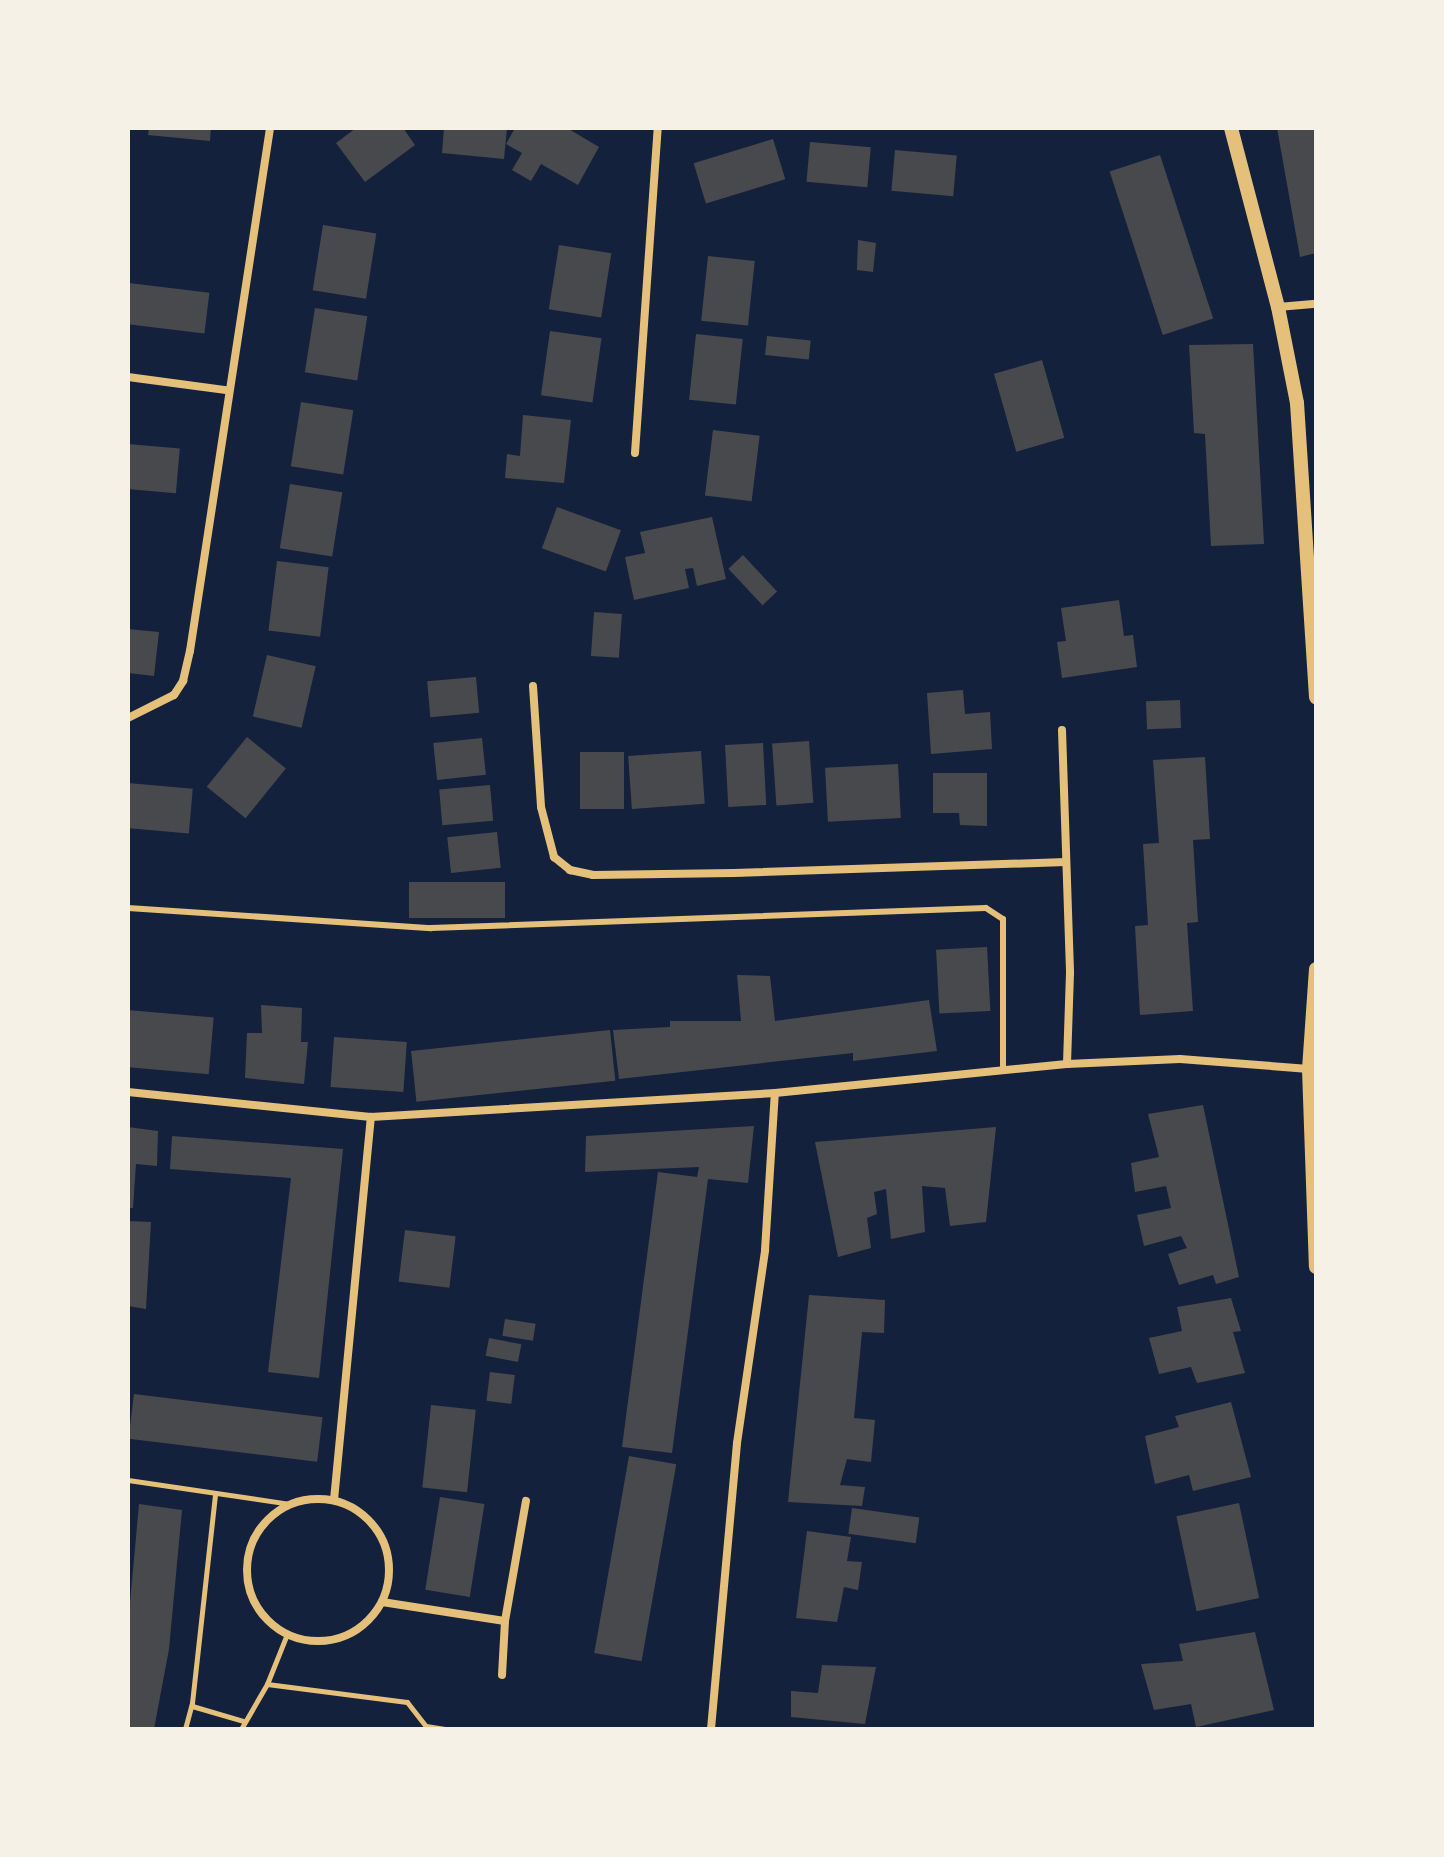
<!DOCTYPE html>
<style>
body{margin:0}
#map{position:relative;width:1444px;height:1857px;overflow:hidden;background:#14213d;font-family:"Noto Sans",sans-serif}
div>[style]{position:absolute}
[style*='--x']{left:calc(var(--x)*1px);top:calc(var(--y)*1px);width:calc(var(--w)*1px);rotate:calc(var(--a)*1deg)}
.building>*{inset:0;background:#48494c;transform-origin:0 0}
.path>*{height:5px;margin:-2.5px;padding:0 2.5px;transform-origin:2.5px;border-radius:2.5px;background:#e5c07b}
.service>*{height:6px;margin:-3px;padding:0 3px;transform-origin:3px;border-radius:3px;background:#e5c07b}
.minor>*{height:8px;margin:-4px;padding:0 4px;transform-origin:4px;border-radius:4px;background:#e5c07b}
.minor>.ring{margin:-4px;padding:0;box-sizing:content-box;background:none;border:8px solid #e5c07b;border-radius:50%}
.tertiary>*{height:14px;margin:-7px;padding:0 7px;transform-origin:7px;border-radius:7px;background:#e5c07b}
span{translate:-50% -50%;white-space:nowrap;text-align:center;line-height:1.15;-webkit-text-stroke:8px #f6f1e7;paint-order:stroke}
.frame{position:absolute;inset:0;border:130px solid #f6f1e7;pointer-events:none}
</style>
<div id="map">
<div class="building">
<i style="clip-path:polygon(149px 128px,211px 128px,210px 141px,148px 135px)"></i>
<i style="clip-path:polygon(356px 128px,403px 128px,415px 145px,365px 182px,336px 143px)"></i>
<i style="clip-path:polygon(444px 128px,507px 128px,504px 159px,442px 153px)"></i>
<i style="clip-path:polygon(515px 128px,567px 128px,599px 147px,578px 185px,541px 164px,531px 181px,512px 170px,522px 153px,506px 144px)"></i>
<i style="clip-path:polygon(1277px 128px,1316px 128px,1316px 253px,1300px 257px)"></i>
<i style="left:773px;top:139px;width:42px;height:83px;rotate:73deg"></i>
<i style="left:810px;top:142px;width:61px;height:40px;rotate:5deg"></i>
<i style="left:895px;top:150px;width:62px;height:41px;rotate:5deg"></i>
<i style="left:1160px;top:155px;width:172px;height:53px;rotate:72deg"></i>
<i style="left:323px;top:225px;width:54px;height:66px;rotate:9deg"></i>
<i style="clip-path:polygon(858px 240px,876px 243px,873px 272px,857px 270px)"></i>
<i style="left:559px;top:245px;width:53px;height:65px;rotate:9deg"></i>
<i style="left:708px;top:256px;width:47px;height:65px;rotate:6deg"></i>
<i style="left:129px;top:283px;width:81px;height:41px;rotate:7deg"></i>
<i style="left:315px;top:308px;width:53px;height:65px;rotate:9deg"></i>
<i style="left:550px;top:331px;width:52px;height:65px;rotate:8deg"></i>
<i style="left:696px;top:334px;width:47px;height:66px;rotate:6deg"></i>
<i style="left:767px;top:336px;width:44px;height:19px;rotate:6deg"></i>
<i style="clip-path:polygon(1253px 344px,1264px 544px,1211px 546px,1205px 434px,1194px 433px,1189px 345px)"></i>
<i style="left:1042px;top:360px;width:81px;height:50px;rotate:74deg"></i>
<i style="left:301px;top:402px;width:53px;height:65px;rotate:9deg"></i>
<i style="clip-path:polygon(523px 415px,571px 420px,564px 483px,505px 478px,507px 454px,520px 456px)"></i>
<i style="left:713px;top:430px;width:47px;height:66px;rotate:7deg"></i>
<i style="left:128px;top:444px;width:52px;height:45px;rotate:5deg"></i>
<i style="left:290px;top:484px;width:53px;height:65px;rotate:9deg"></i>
<i style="left:557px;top:507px;width:68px;height:44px;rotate:20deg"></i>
<i style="clip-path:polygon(712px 517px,726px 579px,697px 586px,693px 568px,685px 569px,689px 588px,634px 600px,625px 557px,645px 553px,640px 532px)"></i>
<i style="left:743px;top:555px;width:50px;height:20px;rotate:47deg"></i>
<i style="left:277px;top:561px;width:52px;height:70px;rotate:7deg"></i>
<i style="clip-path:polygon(1119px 600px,1124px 636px,1133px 635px,1137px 667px,1062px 678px,1057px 642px,1066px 641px,1061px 608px)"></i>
<i style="left:594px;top:612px;width:28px;height:44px;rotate:4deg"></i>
<i style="clip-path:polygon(128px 629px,159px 632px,154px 676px,128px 673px)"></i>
<i style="left:267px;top:655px;width:50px;height:63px;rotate:13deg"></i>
<i style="left:476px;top:677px;width:36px;height:49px;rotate:85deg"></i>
<i style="clip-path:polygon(963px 690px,965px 714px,990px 712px,992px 749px,931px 754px,927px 693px)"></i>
<i style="left:1180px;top:700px;width:28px;height:34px;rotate:88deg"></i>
<i style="left:247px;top:737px;width:50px;height:64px;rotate:39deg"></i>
<i style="left:482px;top:738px;width:37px;height:49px;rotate:84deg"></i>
<i style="left:809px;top:741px;width:62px;height:37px;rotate:86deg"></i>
<i style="left:763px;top:743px;width:62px;height:38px;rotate:87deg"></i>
<i style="left:701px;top:751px;width:53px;height:73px;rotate:86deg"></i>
<i style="left:624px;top:752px;width:57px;height:44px;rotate:90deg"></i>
<i style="clip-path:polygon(1205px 757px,1210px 839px,1193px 840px,1198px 922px,1187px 923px,1193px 1011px,1140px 1015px,1135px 926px,1148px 925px,1143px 844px,1159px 843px,1153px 760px)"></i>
<i style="left:898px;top:764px;width:54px;height:73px;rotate:87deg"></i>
<i style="clip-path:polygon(933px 773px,987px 773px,987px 826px,960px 825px,959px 813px,933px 813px)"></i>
<i style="left:128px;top:783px;width:65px;height:45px;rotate:5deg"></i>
<i style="left:490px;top:785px;width:36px;height:51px;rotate:85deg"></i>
<i style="left:497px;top:832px;width:36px;height:50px;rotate:84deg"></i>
<i style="left:505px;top:882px;width:36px;height:96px;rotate:90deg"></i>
<i style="left:987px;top:947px;width:64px;height:51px;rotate:87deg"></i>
<i style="clip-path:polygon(737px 975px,770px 976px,775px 1021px,929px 1000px,937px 1051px,853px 1061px,853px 1053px,619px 1079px,613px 1030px,670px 1027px,670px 1021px,741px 1021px)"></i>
<i style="clip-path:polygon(261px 1005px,302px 1008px,301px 1042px,308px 1042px,304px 1084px,245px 1078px,247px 1033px,262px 1033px)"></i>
<i style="left:128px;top:1010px;width:86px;height:57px;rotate:5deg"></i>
<i style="left:610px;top:1030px;width:51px;height:200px;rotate:84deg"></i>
<i style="left:334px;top:1037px;width:73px;height:50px;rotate:4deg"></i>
<i style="clip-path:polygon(1203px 1105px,1239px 1277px,1216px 1284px,1213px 1275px,1179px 1285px,1168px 1254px,1187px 1248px,1181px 1236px,1144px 1246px,1137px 1215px,1171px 1208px,1166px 1186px,1135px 1192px,1131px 1163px,1159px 1157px,1148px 1114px)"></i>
<i style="clip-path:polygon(754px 1126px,748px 1183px,708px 1179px,672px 1453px,622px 1447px,658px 1172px,697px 1177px,699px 1167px,585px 1172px,586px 1136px)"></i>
<i style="clip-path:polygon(128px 1127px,158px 1131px,157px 1166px,136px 1164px,133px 1208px,128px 1208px)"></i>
<i style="clip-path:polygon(996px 1127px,986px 1222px,950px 1226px,945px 1188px,922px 1186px,925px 1232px,891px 1239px,886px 1189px,874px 1192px,877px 1214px,867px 1218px,871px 1248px,838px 1257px,815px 1142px)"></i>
<i style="clip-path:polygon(172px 1136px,343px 1149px,319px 1378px,268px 1372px,291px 1178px,170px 1169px)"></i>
<i style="clip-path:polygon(128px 1221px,151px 1222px,146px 1309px,128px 1306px)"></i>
<i style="left:405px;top:1230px;width:51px;height:52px;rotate:7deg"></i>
<i style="clip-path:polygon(809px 1295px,885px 1300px,884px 1333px,862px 1332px,854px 1418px,875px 1420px,871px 1462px,847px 1459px,840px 1485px,865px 1487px,862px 1506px,788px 1502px)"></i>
<i style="clip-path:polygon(1231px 1298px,1241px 1331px,1233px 1332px,1245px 1373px,1197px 1383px,1191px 1367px,1159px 1374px,1149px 1338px,1182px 1331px,1177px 1307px)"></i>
<i style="left:505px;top:1319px;width:31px;height:17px;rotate:9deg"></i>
<i style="left:489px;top:1338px;width:33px;height:18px;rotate:11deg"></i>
<i style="left:490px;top:1372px;width:25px;height:29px;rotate:7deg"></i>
<i style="left:134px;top:1394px;width:190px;height:45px;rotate:7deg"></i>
<i style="clip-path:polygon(1231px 1402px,1251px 1477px,1193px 1491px,1189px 1475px,1155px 1484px,1145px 1436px,1179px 1427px,1175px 1416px)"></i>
<i style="left:431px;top:1405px;width:45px;height:83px;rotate:6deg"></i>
<i style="left:629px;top:1456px;width:48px;height:200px;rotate:10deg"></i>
<i style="left:440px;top:1497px;width:45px;height:94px;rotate:9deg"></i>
<i style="left:1239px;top:1503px;width:97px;height:64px;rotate:78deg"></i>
<i style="clip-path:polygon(139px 1504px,182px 1510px,169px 1649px,154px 1729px,128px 1729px,128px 1625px)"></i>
<i style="left:852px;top:1508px;width:68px;height:26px;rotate:8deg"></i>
<i style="clip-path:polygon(807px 1531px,851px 1537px,847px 1561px,862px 1562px,858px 1590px,844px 1587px,837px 1622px,796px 1618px)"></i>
<i style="clip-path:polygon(1255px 1632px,1274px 1710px,1196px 1727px,1191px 1704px,1154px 1710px,1141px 1664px,1183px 1661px,1179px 1644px)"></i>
<i style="clip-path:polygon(822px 1665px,876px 1667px,865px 1724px,791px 1717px,791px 1691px,818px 1693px)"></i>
</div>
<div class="path">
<i style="--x:128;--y:1480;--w:165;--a:8.4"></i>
<i style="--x:267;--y:1684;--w:141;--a:7.3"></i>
<i style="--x:407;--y:1702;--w:31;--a:52"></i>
<i style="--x:426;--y:1726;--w:19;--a:9"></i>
<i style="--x:192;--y:1706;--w:53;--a:16.4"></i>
<i style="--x:185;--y:1729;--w:27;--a:-75"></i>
<i style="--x:192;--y:1703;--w:209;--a:-83.7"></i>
<i style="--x:241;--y:1729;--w:52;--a:-60"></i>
<i style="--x:267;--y:1684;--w:54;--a:-68.2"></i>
</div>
<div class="service">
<i style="--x:128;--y:908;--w:304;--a:3.8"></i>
<i style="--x:431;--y:928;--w:555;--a:-2.06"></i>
<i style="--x:986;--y:908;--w:20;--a:33"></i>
<i style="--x:1003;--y:919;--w:152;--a:90"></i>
</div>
<div class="minor">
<i style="--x:1278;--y:307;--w:38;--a:-5"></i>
<i style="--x:128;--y:377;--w:99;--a:7.6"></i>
<i style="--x:635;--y:453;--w:326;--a:-86"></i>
<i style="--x:533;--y:686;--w:121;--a:86.2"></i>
<i style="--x:541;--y:807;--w:52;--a:75.4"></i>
<i style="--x:554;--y:857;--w:21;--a:39"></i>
<i style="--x:570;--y:870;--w:24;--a:12"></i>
<i style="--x:593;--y:875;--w:141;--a:-0.8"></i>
<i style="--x:734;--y:873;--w:332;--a:-1.9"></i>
<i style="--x:128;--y:718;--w:51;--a:-26.6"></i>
<i style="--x:174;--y:695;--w:17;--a:-57"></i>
<i style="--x:183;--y:681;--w:31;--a:-77"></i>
<i style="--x:190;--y:651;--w:529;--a:-81.3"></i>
<i style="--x:1062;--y:730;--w:243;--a:88.1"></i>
<i style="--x:1070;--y:973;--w:91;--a:91.9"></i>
<i style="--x:128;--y:1092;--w:244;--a:5.9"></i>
<i style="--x:371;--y:1117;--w:405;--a:-3.4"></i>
<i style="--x:775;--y:1093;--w:293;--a:-5.7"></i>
<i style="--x:1067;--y:1064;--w:113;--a:-2.5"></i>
<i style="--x:1180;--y:1059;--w:129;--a:4.4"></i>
<i class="ring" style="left:247px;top:1499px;width:134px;height:134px"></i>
<i style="--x:334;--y:1500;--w:385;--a:-84.5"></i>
<i style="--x:382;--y:1602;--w:124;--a:8.8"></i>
<i style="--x:502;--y:1675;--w:54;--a:-86.8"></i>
<i style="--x:505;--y:1621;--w:122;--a:-80.1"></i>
<i style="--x:711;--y:1729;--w:287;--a:-84.8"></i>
<i style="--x:737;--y:1443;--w:195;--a:-81.7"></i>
<i style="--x:765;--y:1250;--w:157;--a:-86.4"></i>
</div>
<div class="tertiary">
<i style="--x:1231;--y:128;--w:185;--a:75.3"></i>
<i style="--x:1278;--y:307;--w:98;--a:78.8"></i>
<i style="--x:1297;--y:403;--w:295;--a:86.3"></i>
<i style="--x:1316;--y:969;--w:100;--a:94"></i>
<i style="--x:1309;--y:1069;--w:198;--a:88"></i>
</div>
<div class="frame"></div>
</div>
